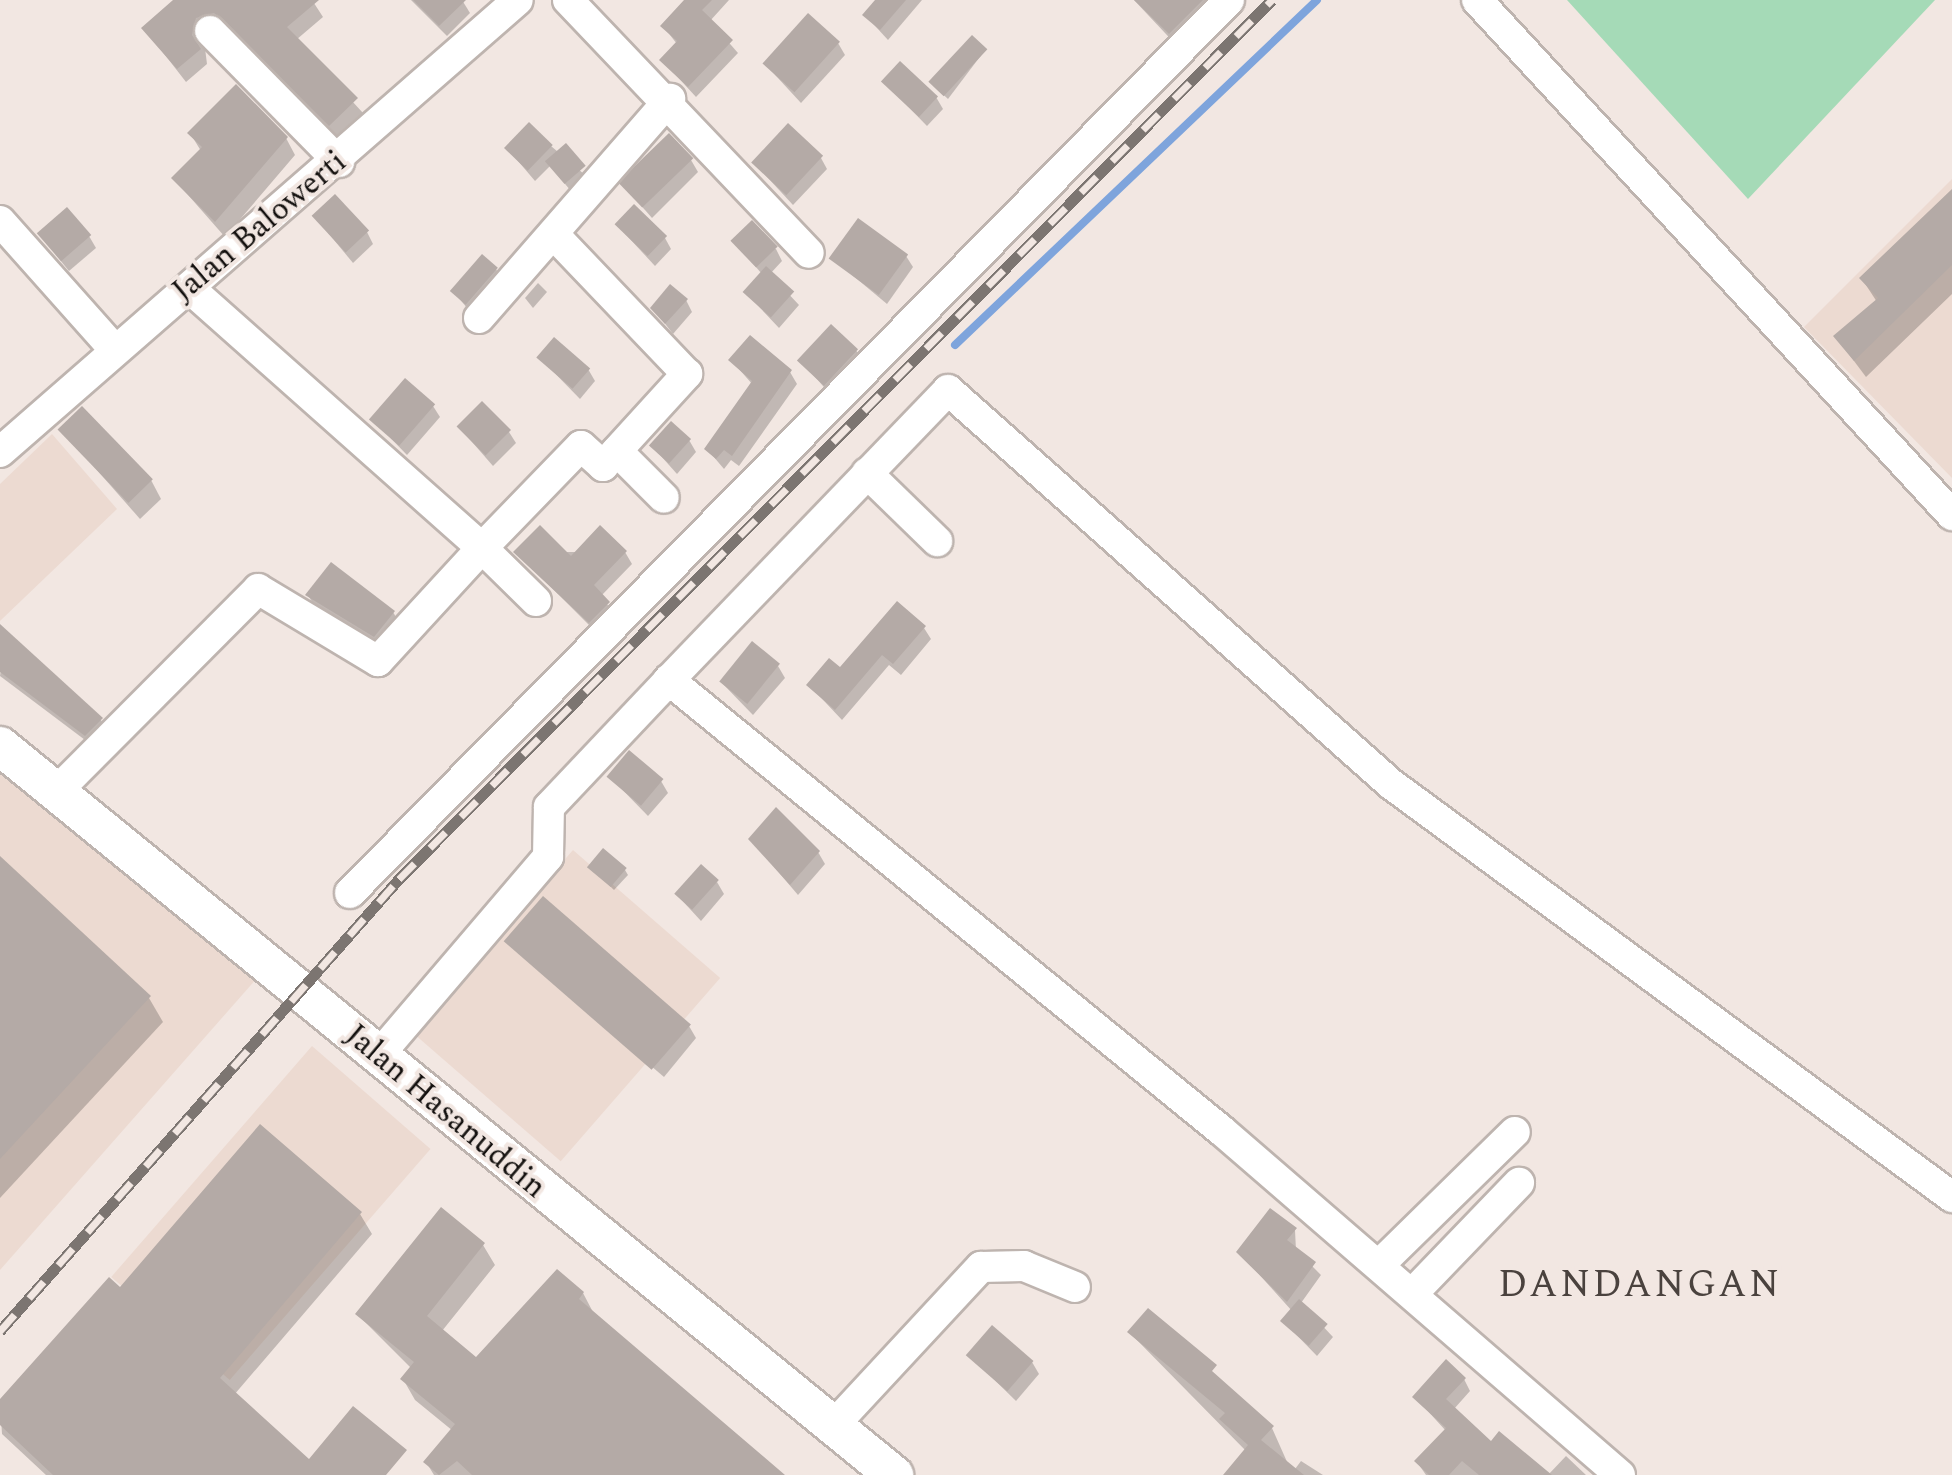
<!DOCTYPE html>
<style>
body{margin:0}
#map{position:relative;width:1952px;height:1475px;overflow:hidden;background:#f2e7e2;font-family:Spectral,serif}
div>[style]{position:absolute}
[style*='--x']{left:calc(var(--x)*1px);top:calc(var(--y)*1px);width:calc(var(--w)*1px);rotate:calc(var(--a)*1deg)}
.built>*{inset:0;background:#ecdad1;transform-origin:0 0}
.green>*{inset:0;background:#a5dab7}
.shadow>*{inset:0;background:#0003}
.stream>*{height:8px;margin:-4px;padding:0 4px;transform-origin:4px;border-radius:4px;background:#7ea4dc}
.building>*{inset:0;background:#b4aaa6;transform-origin:0 0}
.roads{filter:drop-shadow(2px 0 #beb4af) drop-shadow(-2px 0 #beb4af) drop-shadow(0 2px #beb4af) drop-shadow(0 -2px #beb4af)}
.minor>*{height:30px;margin:-15px;padding:0 15px;transform-origin:15px;border-radius:15px;background:#fff}
.major>*{height:38px;margin:-19px;padding:0 19px;transform-origin:19px;border-radius:19px;background:#fff}
.rail>*{height:11px;margin-top:-5.5px;transform-origin:0;background:repeating-linear-gradient(90deg,#f2e7e2 0 22px,#7c7571 0 44px);box-sizing:border-box;border-block:2px solid #7c7571}
span{translate:-50% -50%;white-space:nowrap;text-align:center;line-height:1.15;-webkit-text-stroke:8px #f2e7e2;paint-order:stroke}
.street-label{font-size:32px;color:#13100e}
.quarter-label{font-size:38px;color:#4a423e;letter-spacing:2.5px}
</style>
<div id="map">
<div class="built">
<i style="clip-path:polygon(1952px 179px,1952px 478px,1804px 327px)"></i>
<i style="clip-path:polygon(52px 434px,117px 509px,0 621px,0 484px)"></i>
<i style="clip-path:polygon(0 765px,258px 977px,0 1270px)"></i>
<i style="left:573px;top:850px;width:195px;height:243px;rotate:41deg"></i>
<i style="left:312px;top:1046px;width:157px;height:306px;rotate:41deg"></i>
</div>
<div class="green">
<i style="clip-path:polygon(1567px 0,1935px 0,1748px 199px)"></i>
</div>
<div class="shadow">
<i style="clip-path:polygon(194px 0,312px 0,323px 17px,296px 40px,363px 113px,338px 138px,226px 26px,203px 32px,207px 64px,186px 82px,144px 28px)"></i>
<i style="clip-path:polygon(411px 0,462px 0,470px 13px,447px 36px)"></i>
<i style="clip-path:polygon(687px 0,729px 0,710px 21px,738px 53px,696px 97px,662px 60px,677px 44px,663px 26px)"></i>
<i style="clip-path:polygon(878px 0,922px 0,888px 40px,865px 15px)"></i>
<i style="clip-path:polygon(1134px 0,1236px 0,1180px 49px)"></i>
<i style="clip-path:polygon(838px 43px,845px 55px,801px 103px,765px 64px)"></i>
<i style="clip-path:polygon(985px 50px,948px 99px,935px 87px)"></i>
<i style="clip-path:polygon(884px 82px,936px 97px,943px 109px,927px 126px)"></i>
<i style="clip-path:polygon(190px 133px,286px 138px,295px 155px,225px 237px,174px 179px,201px 151px)"></i>
<i style="clip-path:polygon(551px 146px,591px 180px,576px 197px,550px 166px,535px 181px,507px 148px)"></i>
<i style="clip-path:polygon(821px 158px,827px 169px,793px 205px,754px 163px)"></i>
<i style="clip-path:polygon(691px 160px,698px 172px,652px 218px,623px 185px)"></i>
<i style="clip-path:polygon(1952px 193px,1952px 294px,1866px 377px,1836px 337px,1877px 302px,1862px 279px)"></i>
<i style="clip-path:polygon(315px 217px,367px 232px,373px 244px,353px 263px)"></i>
<i style="clip-path:polygon(617px 225px,665px 238px,671px 249px,655px 266px)"></i>
<i style="clip-path:polygon(39px 234px,89px 236px,96px 248px,69px 271px)"></i>
<i style="clip-path:polygon(734px 242px,776px 249px,782px 261px,770px 274px,799px 305px,779px 328px,746px 293px,762px 274px)"></i>
<i style="clip-path:polygon(906px 256px,913px 267px,887px 304px,833px 259px)"></i>
<i style="clip-path:polygon(496px 269px,503px 281px,473px 315px,452px 290px)"></i>
<i style="clip-path:polygon(538px 283px,547px 292px,533px 308px,525px 298px)"></i>
<i style="clip-path:polygon(686px 300px,692px 312px,673px 334px,653px 308px)"></i>
<i style="clip-path:polygon(856px 350px,863px 362px,831px 395px,800px 360px)"></i>
<i style="clip-path:polygon(539px 357px,588px 369px,595px 381px,580px 399px)"></i>
<i style="clip-path:polygon(731px 360px,790px 372px,797px 384px,739px 466px,731px 460px,724px 469px,707px 449px,753px 385px)"></i>
<i style="clip-path:polygon(433px 406px,440px 417px,407px 455px,372px 419px)"></i>
<i style="clip-path:polygon(459px 427px,509px 432px,516px 443px,493px 466px)"></i>
<i style="clip-path:polygon(60px 428px,151px 480px,161px 499px,140px 519px)"></i>
<i style="clip-path:polygon(689px 440px,696px 452px,677px 474px,652px 446px)"></i>
<i style="clip-path:polygon(516px 552px,625px 552px,632px 564px,601px 596px,615px 615px,597px 633px)"></i>
<i style="clip-path:polygon(308px 595px,393px 612px,404px 631px,385px 654px,319px 614px)"></i>
<i style="clip-path:polygon(924px 628px,931px 639px,901px 675px,889px 665px,842px 720px,809px 685px)"></i>
<i style="clip-path:polygon(6px 633px,101px 720px,107px 732px,93px 746px,0 676px)"></i>
<i style="clip-path:polygon(778px 666px,785px 678px,753px 715px,721px 682px)"></i>
<i style="clip-path:polygon(608px 775px,661px 781px,668px 793px,648px 816px)"></i>
<i style="clip-path:polygon(751px 840px,818px 852px,825px 864px,798px 895px)"></i>
<i style="clip-path:polygon(0 860px,149px 998px,163px 1022px,0 1198px)"></i>
<i style="clip-path:polygon(590px 867px,625px 870px,628px 875px,614px 890px)"></i>
<i style="clip-path:polygon(717px 882px,724px 894px,701px 921px,678px 896px)"></i>
<i style="clip-path:polygon(507px 943px,689px 1026px,696px 1038px,664px 1077px)"></i>
<i style="clip-path:polygon(360px 1214px,372px 1234px,234px 1395px,309px 1463px,352px 1475px,46px 1475px,2px 1434px,0 1403px,121px 1291px)"></i>
<i style="clip-path:polygon(1295px 1230px,1296px 1250px,1321px 1275px,1301px 1303px,1333px 1337px,1317px 1356px,1283px 1321px,1292px 1311px,1239px 1252px)"></i>
<i style="clip-path:polygon(483px 1245px,495px 1265px,442px 1331px,476px 1360px,583px 1293px,594px 1314px,779px 1475px,434px 1475px,426px 1462px,453px 1431px,415px 1400px,403px 1379px,412px 1369px,358px 1315px)"></i>
<i style="clip-path:polygon(1130px 1333px,1272px 1428px,1292px 1473px,1301px 1461px,1323px 1475px,1226px 1475px,1246px 1451px)"></i>
<i style="clip-path:polygon(969px 1355px,1032px 1362px,1039px 1374px,1016px 1401px)"></i>
<i style="clip-path:polygon(1464px 1379px,1470px 1391px,1454px 1409px,1491px 1444px,1548px 1475px,1566px 1456px,1586px 1475px,1426px 1475px,1417px 1462px,1446px 1431px,1415px 1397px)"></i>
</div>
<div class="stream">
<i style="--x:955;--y:345;--w:500;--a:-43.62"></i>
</div>
<div class="building">
<i style="clip-path:polygon(173px 0,319px 0,287px 27px,358px 98px,329px 126px,214px 13px,196px 18px,192px 35px,201px 49px,177px 69px,141px 28px)"></i>
<i style="clip-path:polygon(413px 0,466px 0,439px 26px)"></i>
<i style="clip-path:polygon(684px 0,712px 0,702px 10px,733px 40px,688px 87px,659px 60px,677px 41px,660px 26px)"></i>
<i style="clip-path:polygon(875px 0,906px 0,880px 30px,862px 15px)"></i>
<i style="clip-path:polygon(1134px 0,1203px 0,1169px 34px)"></i>
<i style="left:808px;top:13px;width:43px;height:68px;rotate:42deg"></i>
<i style="left:972px;top:35px;width:21px;height:64px;rotate:43deg"></i>
<i style="left:900px;top:61px;width:52px;height:28px;rotate:43deg"></i>
<i style="clip-path:polygon(236px 84px,288px 137px,215px 222px,171px 178px,202px 147px,187px 133px)"></i>
<i style="left:529px;top:122px;width:33px;height:36px;rotate:44deg"></i>
<i style="left:788px;top:123px;width:48px;height:54px;rotate:43deg"></i>
<i style="left:669px;top:133px;width:35px;height:71px;rotate:46deg"></i>
<i style="left:566px;top:143px;width:30px;height:28px;rotate:49deg"></i>
<i style="clip-path:polygon(1952px 189px,1952px 265px,1854px 361px,1833px 336px,1878px 298px,1859px 278px)"></i>
<i style="left:335px;top:194px;width:50px;height:32px;rotate:47deg"></i>
<i style="left:634px;top:204px;width:46px;height:28px;rotate:44deg"></i>
<i style="left:67px;top:207px;width:37px;height:40px;rotate:49deg"></i>
<i style="left:858px;top:218px;width:62px;height:50px;rotate:36deg"></i>
<i style="left:752px;top:220px;width:37px;height:30px;rotate:46deg"></i>
<i style="left:482px;top:254px;width:21px;height:49px;rotate:41deg"></i>
<i style="left:766px;top:266px;width:38px;height:35px;rotate:42deg"></i>
<i style="clip-path:polygon(670px 284px,688px 299px,665px 324px,650px 308px)"></i>
<i style="left:831px;top:324px;width:37px;height:50px;rotate:43deg"></i>
<i style="clip-path:polygon(750px 335px,792px 370px,732px 456px,724px 450px,716px 459px,704px 449px,752px 381px,728px 360px)"></i>
<i style="left:554px;top:337px;width:48px;height:27px;rotate:41deg"></i>
<i style="left:405px;top:378px;width:40px;height:55px;rotate:41deg"></i>
<i style="left:482px;top:401px;width:41px;height:36px;rotate:45deg"></i>
<i style="left:82px;top:406px;width:102px;height:34px;rotate:46deg"></i>
<i style="left:671px;top:421px;width:27px;height:33px;rotate:42deg"></i>
<i style="clip-path:polygon(540px 525px,571px 556px,600px 525px,627px 551px,594px 585px,610px 602px,589px 623px,513px 552px)"></i>
<i style="clip-path:polygon(331px 562px,395px 611px,374px 637px,305px 595px)"></i>
<i style="clip-path:polygon(897px 601px,926px 626px,893px 664px,882px 655px,835px 710px,806px 685px,829px 658px,840px 667px)"></i>
<i style="clip-path:polygon(0 624px,103px 718px,85px 736px,0 672px)"></i>
<i style="left:752px;top:641px;width:36px;height:52px;rotate:39deg"></i>
<i style="left:629px;top:750px;width:45px;height:35px;rotate:40deg"></i>
<i style="clip-path:polygon(776px 807px,820px 851px,790px 885px,748px 839px)"></i>
<i style="left:603px;top:848px;width:31px;height:25px;rotate:40deg"></i>
<i style="clip-path:polygon(0 856px,151px 996px,0 1159px)"></i>
<i style="left:701px;top:864px;width:24px;height:40px;rotate:42deg"></i>
<i style="left:543px;top:896px;width:196px;height:60px;rotate:41deg"></i>
<i style="clip-path:polygon(260px 1124px,362px 1212px,220px 1378px,309px 1459px,353px 1406px,407px 1450px,386px 1475px,53px 1475px,0 1425px,0 1399px,109px 1277px,120px 1287px)"></i>
<i style="clip-path:polygon(441px 1207px,485px 1243px,427px 1316px,476px 1357px,557px 1269px,584px 1292px,579px 1299px,785px 1475px,472px 1475px,457px 1461px,439px 1475px,423px 1462px,455px 1424px,400px 1379px,414px 1362px,355px 1314px)"></i>
<i style="clip-path:polygon(1270px 1208px,1297px 1228px,1287px 1240px,1316px 1262px,1287px 1302px,1236px 1252px)"></i>
<i style="left:1299px;top:1299px;width:38px;height:29px;rotate:41deg"></i>
<i style="clip-path:polygon(1148px 1308px,1217px 1365px,1212px 1371px,1274px 1426px,1261px 1440px,1304px 1475px,1223px 1475px,1248px 1445px,1219px 1419px,1225px 1413px,1127px 1332px)"></i>
<i style="left:992px;top:1325px;width:55px;height:40px;rotate:41deg"></i>
<i style="clip-path:polygon(1446px 1359px,1466px 1378px,1446px 1399px,1491px 1441px,1499px 1431px,1552px 1475px,1479px 1475px,1462px 1461px,1449px 1475px,1429px 1475px,1414px 1461px,1446px 1428px,1412px 1397px)"></i>
</div>
<div class="roads">
<div class="minor">
<i style="--x:568;--y:0;--w:349;--a:46.4"></i>
<i style="--x:1477;--y:0;--w:701;--a:47.31"></i>
<i style="--x:210;--y:31;--w:184;--a:45.4"></i>
<i style="--x:0;--y:221;--w:173;--a:48.3"></i>
<i style="--x:479;--y:318;--w:291;--a:-48.9"></i>
<i style="--x:617;--y:451;--w:66;--a:45"></i>
<i style="--x:0;--y:452;--w:687;--a:-41.11"></i>
<i style="--x:867;--y:473;--w:98;--a:44.2"></i>
<i style="--x:536;--y:601;--w:76;--a:-135.5"></i>
<i style="--x:482;--y:548;--w:142;--a:-45.9"></i>
<i style="--x:581;--y:446;--w:30;--a:42"></i>
<i style="--x:603;--y:466;--w:125;--a:-47.6"></i>
<i style="--x:687;--y:374;--w:192;--a:-133.7"></i>
<i style="--x:57;--y:791;--w:285;--a:-45.1"></i>
<i style="--x:258;--y:589;--w:140;--a:31"></i>
<i style="--x:378;--y:661;--w:154;--a:-47.4"></i>
<i style="--x:482;--y:548;--w:392;--a:-138.4"></i>
<i style="--x:350;--y:893;--w:1253;--a:-45.45"></i>
<i style="--x:378;--y:1056;--w:262;--a:-49.5"></i>
<i style="--x:548;--y:857;--w:50;--a:-88.9"></i>
<i style="--x:549;--y:807;--w:175;--a:-46.6"></i>
<i style="--x:1379;--y:1265;--w:190;--a:-44.4"></i>
<i style="--x:1413;--y:1293;--w:153;--a:-46.1"></i>
<i style="--x:834;--y:1425;--w:216;--a:-47.1"></i>
<i style="--x:981;--y:1267;--w:43;--a:-1.3"></i>
<i style="--x:1024;--y:1266;--w:55;--a:22.4"></i>
<i style="--x:1620;--y:1475;--w:526;--a:-139.16"></i>
<i style="--x:1222;--y:1131;--w:714;--a:-140.8"></i>
<i style="--x:669;--y:680;--w:402;--a:-46.1"></i>
<i style="--x:948;--y:390;--w:593;--a:41.65"></i>
<i style="--x:1391;--y:784;--w:697;--a:36.36"></i>
</div>
<div class="major">
<i style="--x:0;--y:746;--w:1154;--a:39.2"></i>
</div>
</div>
<div class="rail">
<i style="--x:0;--y:1331;--w:603;--a:-48.56"></i>
<i style="--x:399;--y:879;--w:1239;--a:-45.2"></i>
</div>
<div class="street-label">
<span style="left:260px;top:227px;rotate:-40deg">Jalan Balowerti</span>
<span style="left:445px;top:1112px;rotate:40deg">Jalan Hasanuddin</span>
</div>
<div class="quarter-label">
<span style="left:1640px;top:1286px">DANDANGAN</span>
</div>
</div>
